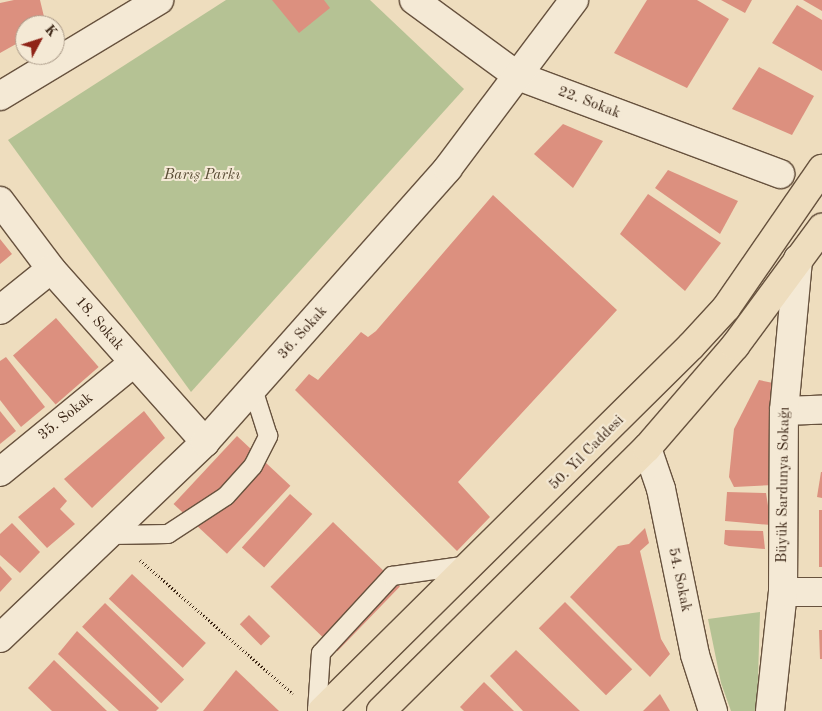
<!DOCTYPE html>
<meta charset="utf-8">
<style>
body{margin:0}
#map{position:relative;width:822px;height:711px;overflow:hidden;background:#eeddbe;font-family:"Old Standard TT",serif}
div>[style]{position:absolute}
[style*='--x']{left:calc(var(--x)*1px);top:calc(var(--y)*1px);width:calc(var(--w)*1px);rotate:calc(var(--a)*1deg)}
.green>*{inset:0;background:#b5c294}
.building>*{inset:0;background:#dc907f;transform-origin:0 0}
.path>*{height:3px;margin-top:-1.5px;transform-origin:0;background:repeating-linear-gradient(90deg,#3a2414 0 1px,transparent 0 3.5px)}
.roads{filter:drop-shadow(1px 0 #67523e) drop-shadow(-1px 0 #67523e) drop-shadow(0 1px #67523e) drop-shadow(0 -1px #67523e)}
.lane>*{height:18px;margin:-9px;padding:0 9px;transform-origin:9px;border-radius:9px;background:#f4e9d5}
.street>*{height:28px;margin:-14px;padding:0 14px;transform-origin:14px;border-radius:14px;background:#f4e9d5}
.primary>*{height:28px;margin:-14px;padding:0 14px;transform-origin:14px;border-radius:14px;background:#eeddbe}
span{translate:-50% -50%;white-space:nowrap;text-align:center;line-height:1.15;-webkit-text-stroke:4px #f4e9d5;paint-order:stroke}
.street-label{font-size:15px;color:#3a2414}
.park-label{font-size:15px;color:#594c34;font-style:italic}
.north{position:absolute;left:15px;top:15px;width:50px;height:50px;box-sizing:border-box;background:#f4e9d5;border:1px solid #aa9a88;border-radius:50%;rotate:50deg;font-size:14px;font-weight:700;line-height:20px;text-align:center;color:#3a2414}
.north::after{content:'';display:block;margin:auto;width:18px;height:22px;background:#8f2418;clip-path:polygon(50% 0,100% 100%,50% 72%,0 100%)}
</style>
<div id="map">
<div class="green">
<i style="clip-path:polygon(226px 0,370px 0,464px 89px,191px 392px,8px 140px)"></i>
<i style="clip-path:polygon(760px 612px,757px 711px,731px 711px,721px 683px,708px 619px)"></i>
</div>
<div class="building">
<i style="clip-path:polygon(14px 0,40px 0,46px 25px,25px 25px,25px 39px,0 53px,0 3px)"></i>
<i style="clip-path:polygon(272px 0,324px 0,330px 8px,299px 33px)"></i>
<i style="clip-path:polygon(647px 0,697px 0,729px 19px,687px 88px,614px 53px)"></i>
<i style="clip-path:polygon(721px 0,752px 0,745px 13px)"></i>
<i style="clip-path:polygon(803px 0,822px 0,822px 11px)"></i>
<i style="clip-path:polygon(797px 5px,822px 20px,822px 71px,772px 43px)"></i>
<i style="clip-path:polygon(759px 67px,814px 96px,792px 135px,732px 109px)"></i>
<i style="clip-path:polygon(563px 124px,603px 141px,573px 188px,534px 154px)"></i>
<i style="clip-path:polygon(668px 170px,738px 201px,720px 234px,655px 188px)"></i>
<i style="clip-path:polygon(648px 194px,721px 243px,685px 291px,620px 234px)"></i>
<i style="clip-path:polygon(493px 195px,617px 310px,458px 482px,490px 517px,457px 551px,295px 390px,309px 374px,318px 380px,361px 332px,368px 337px,376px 331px)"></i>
<i style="clip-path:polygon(0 239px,12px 254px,0 264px)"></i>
<i style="left:56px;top:318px;width:65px;height:57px;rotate:49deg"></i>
<i style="clip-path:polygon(6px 357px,45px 407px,21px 427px,0 400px,0 361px)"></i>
<i style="clip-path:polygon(759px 380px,773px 383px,780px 395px,774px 485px,734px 487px,729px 477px,734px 429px)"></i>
<i style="clip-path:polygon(0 411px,16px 431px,0 444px)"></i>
<i style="clip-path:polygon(144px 411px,165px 438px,92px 508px,64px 479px)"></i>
<i style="left:237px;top:436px;width:73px;height:93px;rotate:43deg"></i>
<i style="clip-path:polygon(821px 472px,822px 472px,822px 498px,817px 497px)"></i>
<i style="clip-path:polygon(54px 487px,67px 501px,60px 509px,75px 524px,47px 548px,18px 517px)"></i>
<i style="clip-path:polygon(727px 492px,766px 493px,771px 525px,725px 521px)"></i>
<i style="left:290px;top:494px;width:30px;height:72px;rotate:42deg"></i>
<i style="left:819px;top:510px;width:3px;height:57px"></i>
<i style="left:333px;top:522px;width:93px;height:90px;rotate:44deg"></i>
<i style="clip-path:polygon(12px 523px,40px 552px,20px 573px,0 555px,0 534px)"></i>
<i style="clip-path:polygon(645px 528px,649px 543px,640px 551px,661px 639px,670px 654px,650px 677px,570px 597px,618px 546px,629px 544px)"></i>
<i style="clip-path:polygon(725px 530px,763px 531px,765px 549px,729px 546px,724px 544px)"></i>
<i style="clip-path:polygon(0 566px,12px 579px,0 592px)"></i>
<i style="left:132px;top:574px;width:101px;height:34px;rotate:43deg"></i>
<i style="left:565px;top:602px;width:95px;height:37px;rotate:45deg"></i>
<i style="left:105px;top:603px;width:110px;height:33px;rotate:44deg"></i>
<i style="left:249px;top:615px;width:30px;height:13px;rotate:45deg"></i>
<i style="clip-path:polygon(819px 630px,822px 630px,822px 659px,820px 659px)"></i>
<i style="clip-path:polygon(77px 631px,159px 708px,156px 711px,119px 711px,58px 654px)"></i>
<i style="clip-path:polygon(516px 650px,580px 711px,523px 711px,490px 676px)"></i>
<i style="clip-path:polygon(54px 660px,107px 711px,52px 711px,28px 688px)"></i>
<i style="clip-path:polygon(236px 670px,279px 711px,203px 711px)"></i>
<i style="clip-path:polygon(484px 682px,514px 711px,464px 711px,460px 707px)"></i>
<i style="clip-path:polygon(660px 694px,670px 711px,643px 711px)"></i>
</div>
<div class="path">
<i style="--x:140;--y:560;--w:203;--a:41.2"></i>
</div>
<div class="roads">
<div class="lane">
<i style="--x:111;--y:535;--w:57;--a:-1"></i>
<i style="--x:168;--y:534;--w:69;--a:-33.2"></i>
<i style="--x:226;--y:496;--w:40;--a:-48"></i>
<i style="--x:253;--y:466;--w:34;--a:-63"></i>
<i style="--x:268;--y:436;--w:49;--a:-107.7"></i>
<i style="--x:317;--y:711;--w:58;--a:-86.1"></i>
<i style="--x:321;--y:653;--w:105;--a:-47.3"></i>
<i style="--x:392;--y:576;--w:78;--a:-8.1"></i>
</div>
<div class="street">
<i style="--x:414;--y:0;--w:129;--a:36.2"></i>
<i style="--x:518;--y:76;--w:280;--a:20.5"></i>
<i style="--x:0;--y:96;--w:186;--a:-31.1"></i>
<i style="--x:0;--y:201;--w:85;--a:53.1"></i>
<i style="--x:51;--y:269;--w:232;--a:48.3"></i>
<i style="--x:0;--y:310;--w:65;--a:-38.8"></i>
<i style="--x:784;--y:411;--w:38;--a:-2"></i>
<i style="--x:647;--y:448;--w:43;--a:71.1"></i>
<i style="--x:661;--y:489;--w:169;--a:78.4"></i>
<i style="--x:695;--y:655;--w:59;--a:72.2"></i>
<i style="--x:0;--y:472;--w:172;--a:-39.3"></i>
<i style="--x:783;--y:592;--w:39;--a:0"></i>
<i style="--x:0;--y:638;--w:284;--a:-43.7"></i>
<i style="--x:205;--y:442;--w:366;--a:-48.4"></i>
<i style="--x:448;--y:168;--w:210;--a:-53.1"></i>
<i style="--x:770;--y:711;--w:120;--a:-83.8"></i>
<i style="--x:783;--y:592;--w:181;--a:-89.7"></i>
<i style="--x:784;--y:411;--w:153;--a:-84.7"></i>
</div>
<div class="primary">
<i style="--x:322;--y:711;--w:519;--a:-44.69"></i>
<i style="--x:691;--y:346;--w:52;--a:-47.4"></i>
<i style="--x:726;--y:308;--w:169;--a:-55.4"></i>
<i style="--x:381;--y:711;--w:374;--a:-44.7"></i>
<i style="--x:647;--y:448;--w:135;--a:-49.2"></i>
<i style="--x:735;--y:346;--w:147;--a:-53.6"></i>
</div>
</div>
<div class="street-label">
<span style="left:589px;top:103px;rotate:21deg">22. Sokak</span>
<span style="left:99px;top:324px;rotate:49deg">18. Sokak</span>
<span style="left:303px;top:333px;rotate:-48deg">36. Sokak</span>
<span style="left:66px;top:417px;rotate:-39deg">35. Sokak</span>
<span style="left:587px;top:453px;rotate:-45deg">50. Yıl Caddesi</span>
<span style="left:784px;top:485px;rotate:-89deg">Büyük Sardunya Sokağı</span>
<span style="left:679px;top:580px;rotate:78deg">54. Sokak</span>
</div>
<div class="park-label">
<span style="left:202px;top:176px">Barış Parkı</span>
</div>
<div class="north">K</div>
</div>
